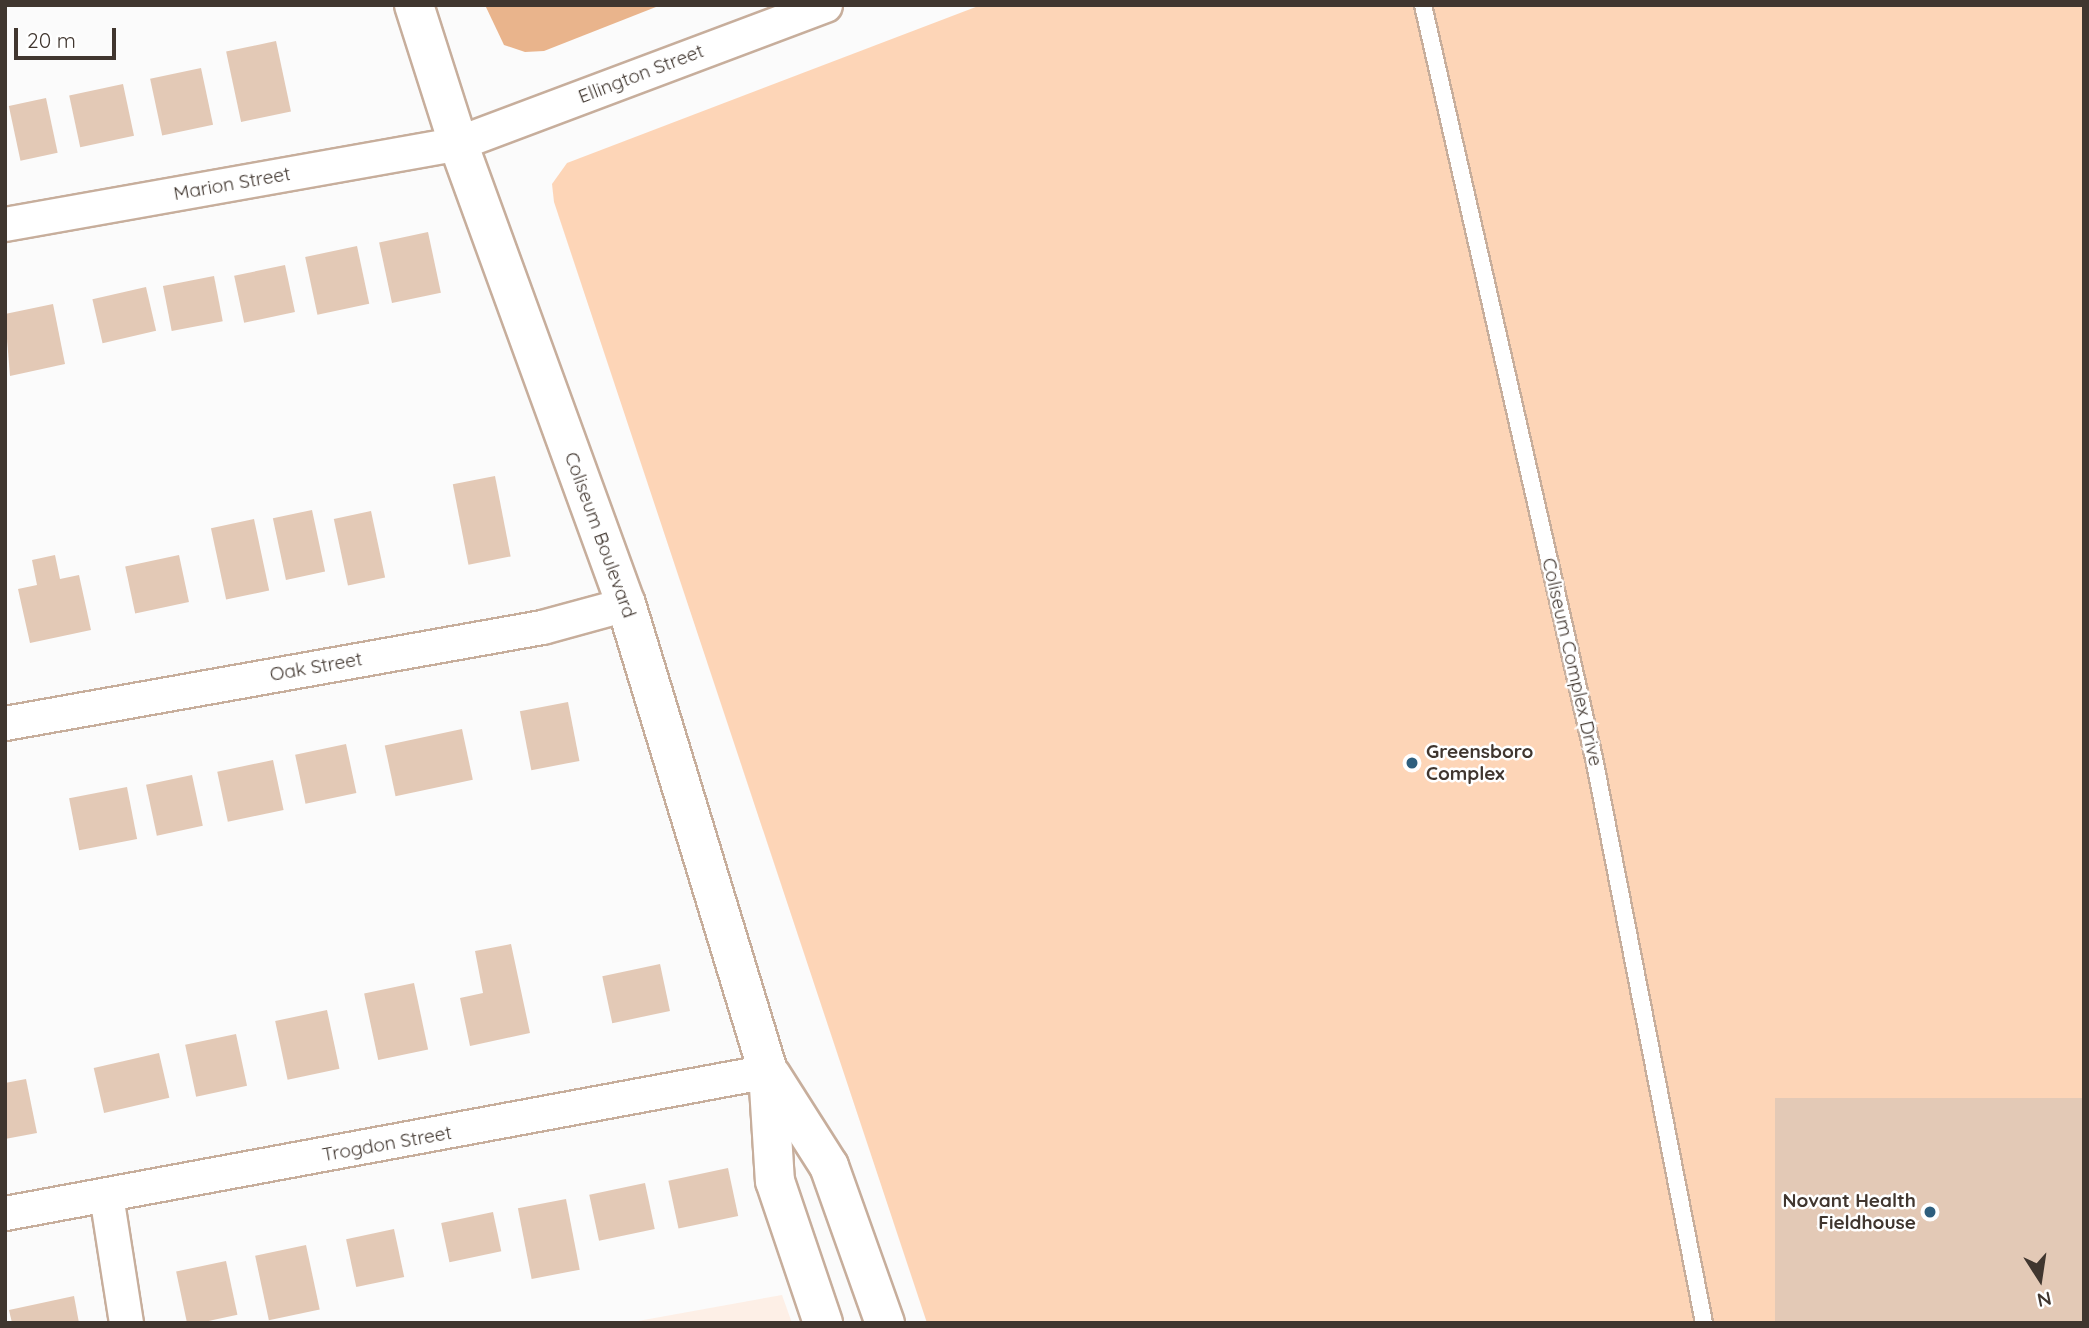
<!DOCTYPE html>
<style>
body{margin:0}
#map{position:relative;width:2089px;height:1328px;overflow:hidden;background:#fbfbfb;font-family:Quicksand,sans-serif}
div>[style]{position:absolute}
[style*='--x']{left:calc(var(--x)*1px);top:calc(var(--y)*1px);width:calc(var(--w)*1px);rotate:calc(var(--a)*1deg)}
.built>*{inset:0;background:#fdefe6}
.green>*{inset:0;background:#fdd5b7}
.forest>*{inset:0;background:#e9b48c}
.building>*{inset:0;background:#e3c9b6;transform-origin:0 0}
.roads{filter:drop-shadow(2px 0 #c7ae9c) drop-shadow(-2px 0 #c7ae9c) drop-shadow(0 2px #c7ae9c) drop-shadow(0 -2px #c7ae9c)}
.lane>*{height:16px;margin:-8px;padding:0 8px;transform-origin:8px;border-radius:8px;background:#fff}
.street>*{height:33px;margin:-16.5px;padding:0 16.5px;transform-origin:16.5px;border-radius:16.5px;background:#fff}
.secondary>*{height:38px;margin:-19px;padding:0 19px;transform-origin:19px;border-radius:19px;background:#fff}
.dots>*{width:19px;height:19px;translate:-50% -50%;box-sizing:border-box;border:4px solid #fff;border-radius:50%}
span{translate:-50% -50%;white-space:nowrap;text-align:center;line-height:1.15;-webkit-text-stroke:5px #fff;paint-order:stroke}
.street-label{font-size:19px;color:#40362f}
.poi-label{font-size:19px;color:#40362f;font-weight:700}
.left{translate:0 -50%;text-align:left}
.right{translate:-100% -50%;text-align:right}
.frame{position:absolute;inset:0;border:7px solid #40362f;pointer-events:none}
.north{position:absolute;left:2005px;top:1244px;width:70px;height:70px;-webkit-text-stroke:5px #fff;paint-order:stroke;rotate:168deg;font-size:19px;font-weight:700;line-height:28px;text-align:center;color:#40362f}
.north::after{content:'';display:block;margin:auto;width:24px;height:32px;background:#40362f;clip-path:polygon(50% 0,100% 100%,50% 72%,0 100%)}
.scale{position:absolute;left:14px;top:28px;width:102px;height:32px;box-sizing:border-box;border:4px solid #40362f;border-top:0;padding-left:9px;font-size:21px;line-height:24px;white-space:nowrap;color:#40362f;-webkit-text-stroke:5px #fff;paint-order:stroke}
</style>
<div id="map">
<div class="built">
<i style="clip-path:polygon(782px 1295px,792px 1323px,627px 1323px)"></i>
</div>
<div class="green">
<i style="clip-path:polygon(981px 5px,2084px 5px,2084px 1323px,927px 1323px,554px 202px,552px 184px,567px 163px)"></i>
</div>
<div class="forest">
<i style="clip-path:polygon(485px 5px,661px 5px,544px 51px,525px 52px,504px 45px)"></i>
</div>
<div class="building">
<i style="left:276px;top:41px;width:72px;height:51px;rotate:78deg"></i>
<i style="left:201px;top:68px;width:58px;height:52px;rotate:78deg"></i>
<i style="left:123px;top:84px;width:53px;height:55px;rotate:78deg"></i>
<i style="left:46px;top:98px;width:56px;height:38px;rotate:78deg"></i>
<i style="left:428px;top:232px;width:62px;height:50px;rotate:78deg"></i>
<i style="left:357px;top:246px;width:59px;height:53px;rotate:78deg"></i>
<i style="left:285px;top:265px;width:48px;height:52px;rotate:78deg"></i>
<i style="left:214px;top:276px;width:46px;height:52px;rotate:79deg"></i>
<i style="left:146px;top:287px;width:45px;height:55px;rotate:77deg"></i>
<i style="clip-path:polygon(53px 304px,65px 364px,10px 376px,5px 314px)"></i>
<i style="left:495px;top:476px;width:82px;height:43px;rotate:79deg"></i>
<i style="left:312px;top:510px;width:63px;height:40px;rotate:78deg"></i>
<i style="left:371px;top:511px;width:68px;height:38px;rotate:78deg"></i>
<i style="left:254px;top:519px;width:73px;height:44px;rotate:78deg"></i>
<i style="clip-path:polygon(55px 555px,60px 579px,79px 575px,91px 630px,30px 643px,18px 589px,37px 585px,32px 560px)"></i>
<i style="left:179px;top:555px;width:48px;height:55px;rotate:78deg"></i>
<i style="left:568px;top:702px;width:60px;height:49px;rotate:79deg"></i>
<i style="left:462px;top:729px;width:52px;height:79px;rotate:78deg"></i>
<i style="left:346px;top:744px;width:50px;height:52px;rotate:78deg"></i>
<i style="left:273px;top:760px;width:51px;height:57px;rotate:78deg"></i>
<i style="left:192px;top:775px;width:52px;height:47px;rotate:78deg"></i>
<i style="left:127px;top:787px;width:53px;height:59px;rotate:79deg"></i>
<i style="clip-path:polygon(511px 944px,530px 1033px,470px 1046px,460px 998px,483px 993px,475px 951px)"></i>
<i style="left:660px;top:964px;width:48px;height:59px;rotate:78deg"></i>
<i style="left:414px;top:983px;width:68px;height:51px;rotate:78deg"></i>
<i style="left:327px;top:1010px;width:60px;height:53px;rotate:78deg"></i>
<i style="left:236px;top:1034px;width:53px;height:52px;rotate:78deg"></i>
<i style="left:159px;top:1053px;width:46px;height:67px;rotate:77deg"></i>
<i style="clip-path:polygon(26px 1079px,37px 1133px,5px 1139px,5px 1083px)"></i>
<i style="left:2084px;top:1098px;width:225px;height:309px;rotate:90deg"></i>
<i style="left:728px;top:1168px;width:49px;height:61px;rotate:78deg"></i>
<i style="left:645px;top:1183px;width:47px;height:57px;rotate:78deg"></i>
<i style="left:566px;top:1199px;width:72px;height:49px;rotate:79deg"></i>
<i style="left:493px;top:1212px;width:40px;height:53px;rotate:78deg"></i>
<i style="left:394px;top:1229px;width:49px;height:49px;rotate:78deg"></i>
<i style="left:306px;top:1245px;width:66px;height:52px;rotate:78deg"></i>
<i style="left:226px;top:1261px;width:55px;height:51px;rotate:78deg"></i>
<i style="clip-path:polygon(74px 1296px,79px 1323px,12px 1323px,9px 1310px)"></i>
</div>
<div class="roads">
<div class="lane">
<i style="--x:1423;--y:5;--w:772;--a:77.21"></i>
<i style="--x:1594;--y:758;--w:576;--a:78.98"></i>
</div>
<div class="street">
<i style="--x:5;--y:224;--w:460;--a:-10.1"></i>
<i style="--x:458;--y:143;--w:392;--a:-20.6"></i>
<i style="--x:5;--y:723;--w:546;--a:-10.14"></i>
<i style="--x:542;--y:627;--w:87;--a:-15.3"></i>
<i style="--x:106;--y:1195;--w:130;--a:81.1"></i>
<i style="--x:5;--y:1213;--w:776;--a:-10.54"></i>
</div>
<div class="secondary">
<i style="--x:414;--y:5;--w:145;--a:72.3"></i>
<i style="--x:458;--y:143;--w:491;--a:70"></i>
<i style="--x:626;--y:604;--w:488;--a:73.1"></i>
<i style="--x:768;--y:1071;--w:110;--a:86.4"></i>
<i style="--x:775;--y:1181;--w:150;--a:71.3"></i>
<i style="--x:771;--y:1075;--w:108;--a:57.5"></i>
<i style="--x:829;--y:1166;--w:167;--a:70.4"></i>
</div>
</div>
<div class="dots">
<i style="left:1412px;top:763px;background:#2e5e7d"></i>
<i style="left:1930px;top:1212px;background:#2e5e7d"></i>
</div>
<div class="street-label">
<span style="left:641px;top:74px;rotate:-21deg">Ellington Street</span>
<span style="left:232px;top:184px;rotate:-10deg">Marion Street</span>
<span style="left:600px;top:535px;rotate:70deg">Coliseum Boulevard</span>
<span style="left:1572px;top:662px;rotate:77deg">Coliseum Complex Drive</span>
<span style="left:316px;top:667px;rotate:-10deg">Oak Street</span>
<span style="left:387px;top:1144px;rotate:-10deg">Trogdon Street</span>
</div>
<div class="poi-label">
<span class="left" style="left:1426px;top:763px">Greensboro<br>Complex</span>
<span class="right" style="left:1916px;top:1212px">Novant Health<br>Fieldhouse</span>
</div>
<div class="frame"></div>
<div class="north">N</div>
<div class="scale">20 m</div>
</div>
